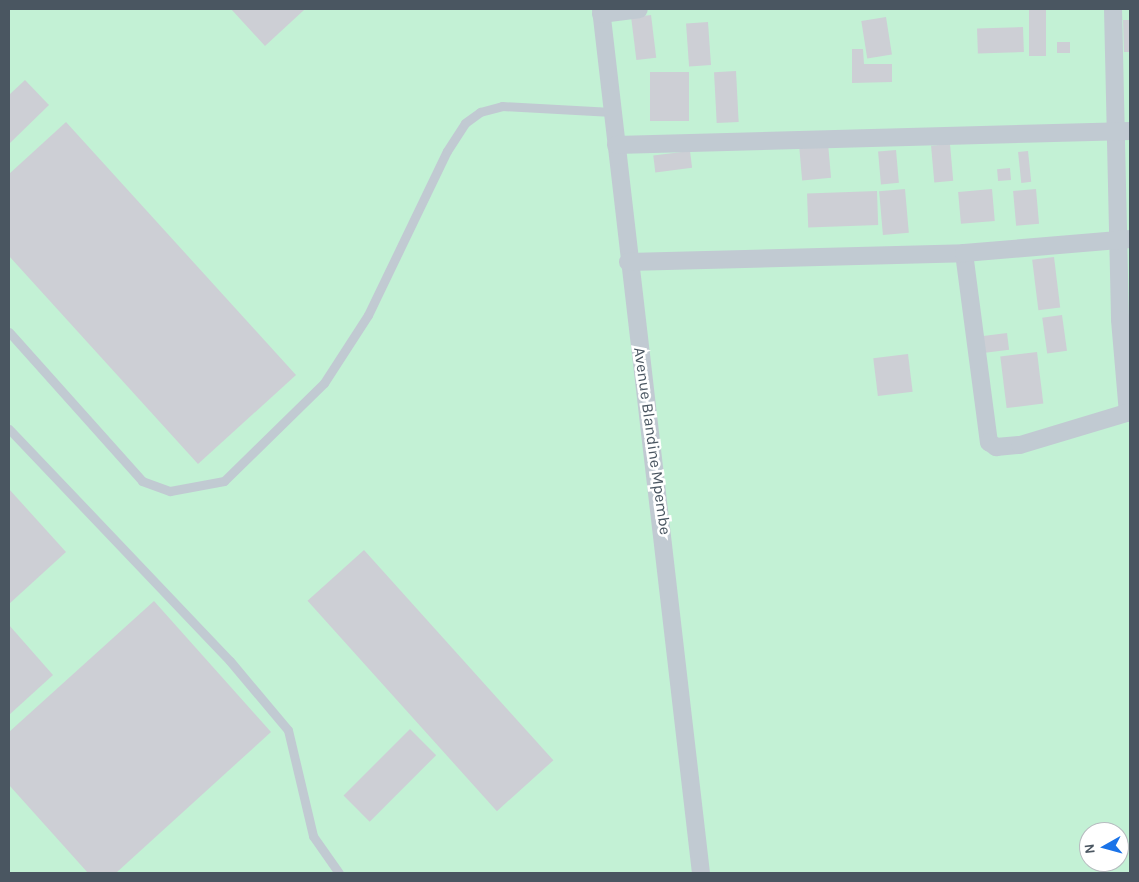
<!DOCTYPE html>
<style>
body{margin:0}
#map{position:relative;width:1139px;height:882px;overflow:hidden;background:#f5f3f3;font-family:Karla,sans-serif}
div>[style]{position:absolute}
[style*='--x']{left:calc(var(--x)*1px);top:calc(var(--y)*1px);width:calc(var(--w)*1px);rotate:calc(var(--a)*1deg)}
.green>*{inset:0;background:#c3f1d5}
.building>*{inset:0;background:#cdcfd5;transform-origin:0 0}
.service>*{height:9px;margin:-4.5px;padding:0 4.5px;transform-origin:4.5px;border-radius:4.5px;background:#c1cad2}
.minor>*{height:18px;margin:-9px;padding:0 9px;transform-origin:9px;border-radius:9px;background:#c1cad2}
span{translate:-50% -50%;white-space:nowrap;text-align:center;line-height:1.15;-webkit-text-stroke:5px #fff;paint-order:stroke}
.street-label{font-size:16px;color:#4a5661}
.frame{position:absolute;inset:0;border:10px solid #4a5661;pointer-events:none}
.north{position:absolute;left:1079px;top:822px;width:50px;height:50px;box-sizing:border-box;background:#fff;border:1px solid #b7bbc0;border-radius:50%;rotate:263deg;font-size:14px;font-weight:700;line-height:20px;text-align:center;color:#4a5661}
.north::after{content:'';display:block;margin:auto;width:18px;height:22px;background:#1a73e8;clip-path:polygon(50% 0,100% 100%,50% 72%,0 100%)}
</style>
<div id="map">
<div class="green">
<i style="clip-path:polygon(evenodd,9px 9px,1130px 9px,1130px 873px,9px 873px,9px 9px,1089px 832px,1119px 832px,1119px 862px,1089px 862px,1089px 832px)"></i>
</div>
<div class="building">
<i style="clip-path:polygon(231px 9px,303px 9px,304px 10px,265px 46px)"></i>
<i style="left:1029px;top:9px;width:17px;height:47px"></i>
<i style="left:651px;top:15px;width:43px;height:20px;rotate:83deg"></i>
<i style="left:886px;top:17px;width:38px;height:25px;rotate:81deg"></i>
<i style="clip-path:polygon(1123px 20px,1130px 20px,1130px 52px,1124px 52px)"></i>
<i style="left:708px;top:22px;width:43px;height:22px;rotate:86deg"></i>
<i style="left:1023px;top:27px;width:25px;height:46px;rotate:88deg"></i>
<i style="left:1057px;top:42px;width:13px;height:11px"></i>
<i style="clip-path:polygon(852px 49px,863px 49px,864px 64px,892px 64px,892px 82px,852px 83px)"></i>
<i style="left:736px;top:71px;width:51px;height:22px;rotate:87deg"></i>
<i style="left:650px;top:72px;width:39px;height:49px"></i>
<i style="clip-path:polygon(25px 80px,49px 105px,9px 144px,9px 95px)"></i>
<i style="clip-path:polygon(66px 122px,296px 375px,198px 464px,9px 256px,9px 174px)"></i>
<i style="left:828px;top:143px;width:35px;height:29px;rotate:85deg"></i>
<i style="left:950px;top:144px;width:37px;height:19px;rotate:85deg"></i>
<i style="left:896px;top:150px;width:33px;height:18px;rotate:85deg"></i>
<i style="left:690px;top:151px;width:17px;height:37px;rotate:83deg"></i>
<i style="left:1028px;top:151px;width:31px;height:10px;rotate:84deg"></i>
<i style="left:1010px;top:168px;width:12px;height:13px;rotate:85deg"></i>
<i style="left:905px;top:189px;width:44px;height:26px;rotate:85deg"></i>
<i style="left:992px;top:189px;width:32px;height:34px;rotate:85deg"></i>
<i style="left:1036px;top:189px;width:35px;height:23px;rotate:85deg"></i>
<i style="left:877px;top:191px;width:34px;height:70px;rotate:88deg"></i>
<i style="left:1054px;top:257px;width:51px;height:22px;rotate:83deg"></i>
<i style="left:1062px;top:315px;width:36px;height:20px;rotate:82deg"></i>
<i style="left:1007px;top:333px;width:17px;height:24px;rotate:83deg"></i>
<i style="left:1037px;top:352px;width:52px;height:37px;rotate:83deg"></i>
<i style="left:908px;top:354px;width:38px;height:35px;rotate:83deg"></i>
<i style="clip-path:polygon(9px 489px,66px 552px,9px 604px)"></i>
<i style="left:364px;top:550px;width:283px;height:76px;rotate:48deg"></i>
<i style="clip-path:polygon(154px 601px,271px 732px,116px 873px,88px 873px,9px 785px,9px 732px)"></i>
<i style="clip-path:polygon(9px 625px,53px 675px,9px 715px)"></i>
<i style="left:410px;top:729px;width:37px;height:94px;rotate:45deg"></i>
</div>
<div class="service">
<i style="--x:9;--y:332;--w:200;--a:48.2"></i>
<i style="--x:142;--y:481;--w:30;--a:20"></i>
<i style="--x:170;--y:491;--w:55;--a:-10.5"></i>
<i style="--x:224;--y:481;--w:140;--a:-44.4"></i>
<i style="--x:324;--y:383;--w:81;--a:-57.1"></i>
<i style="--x:368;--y:315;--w:182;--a:-64.3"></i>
<i style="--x:447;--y:151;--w:33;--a:-57"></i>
<i style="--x:465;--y:123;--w:19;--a:-36"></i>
<i style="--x:480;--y:112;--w:23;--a:-15"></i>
<i style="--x:502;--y:106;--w:110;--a:3.1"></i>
<i style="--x:9;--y:429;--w:320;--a:46.4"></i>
<i style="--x:230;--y:661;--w:90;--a:50"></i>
<i style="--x:288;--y:730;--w:109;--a:76.7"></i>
<i style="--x:313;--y:836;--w:45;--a:54.9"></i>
</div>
<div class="minor">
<i style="--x:601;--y:9;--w:870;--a:83.4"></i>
<i style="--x:1113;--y:9;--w:311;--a:88.7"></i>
<i style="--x:1120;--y:320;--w:93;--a:85.1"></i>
<i style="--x:601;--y:14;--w:38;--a:-7"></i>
<i style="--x:616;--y:145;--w:514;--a:-1.56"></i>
<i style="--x:964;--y:253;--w:191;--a:82.5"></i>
<i style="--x:989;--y:442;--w:9;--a:36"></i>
<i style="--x:996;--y:447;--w:24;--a:-5"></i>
<i style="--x:1020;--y:445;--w:115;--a:-16.7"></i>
<i style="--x:628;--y:262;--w:336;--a:-1.5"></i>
<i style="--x:964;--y:253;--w:167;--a:-4.8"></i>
</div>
<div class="street-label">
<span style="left:652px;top:441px;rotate:82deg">Avenue Blandine Mpembe</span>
</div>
<div class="frame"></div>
<div class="north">N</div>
</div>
